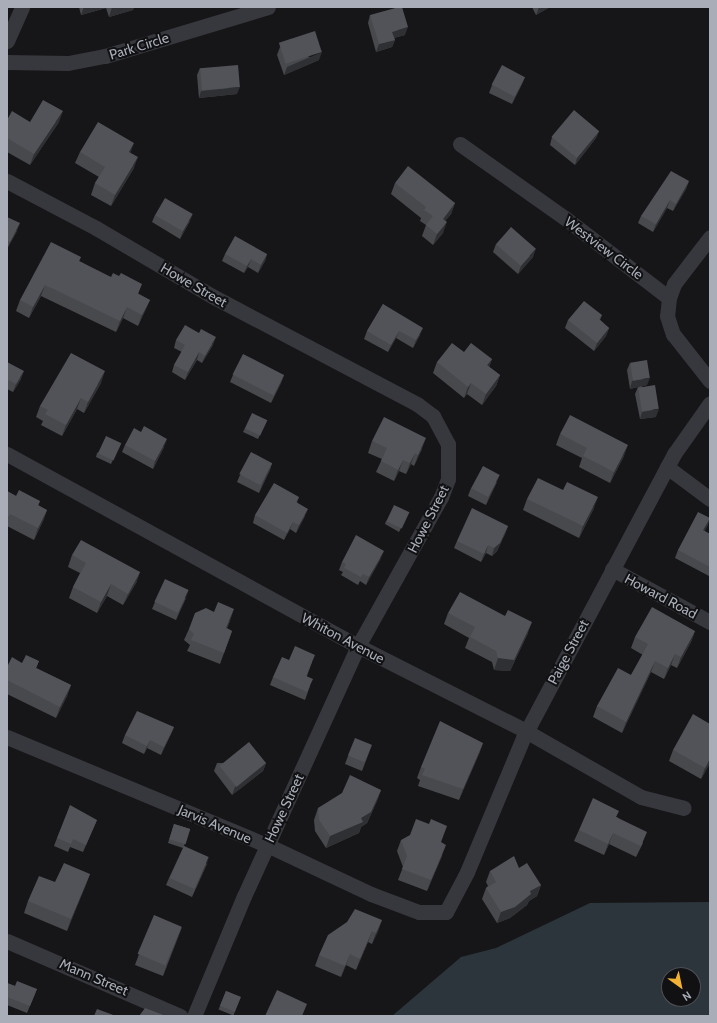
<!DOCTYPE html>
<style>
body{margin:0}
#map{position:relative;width:717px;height:1023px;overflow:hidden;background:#161618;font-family:Cabin,sans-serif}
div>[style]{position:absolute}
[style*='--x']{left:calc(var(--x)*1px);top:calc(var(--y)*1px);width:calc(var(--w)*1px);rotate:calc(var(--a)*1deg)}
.water>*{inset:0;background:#2c353c}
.minor>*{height:15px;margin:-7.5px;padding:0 7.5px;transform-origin:7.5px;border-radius:7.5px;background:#37383d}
.wall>*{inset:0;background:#47494d;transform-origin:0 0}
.shaded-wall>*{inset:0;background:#2f3033}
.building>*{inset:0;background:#525359;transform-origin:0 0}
span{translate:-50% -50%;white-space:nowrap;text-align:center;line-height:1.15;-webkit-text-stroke:4px #111113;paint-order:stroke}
.street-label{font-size:14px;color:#a8adb8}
.frame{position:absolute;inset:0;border:8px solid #a8adb8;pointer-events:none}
.north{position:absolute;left:661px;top:967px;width:40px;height:40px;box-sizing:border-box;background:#111113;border:1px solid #4d4f55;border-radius:50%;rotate:147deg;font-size:11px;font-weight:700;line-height:16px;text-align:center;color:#a8adb8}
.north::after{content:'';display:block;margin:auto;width:14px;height:18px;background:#f2b134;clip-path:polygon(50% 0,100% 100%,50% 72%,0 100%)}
</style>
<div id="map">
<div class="water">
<i style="clip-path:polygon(evenodd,710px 902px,710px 1016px,392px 1016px,461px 957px,496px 948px,590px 903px,710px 902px,669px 975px,693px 975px,693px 999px,669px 999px,669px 975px)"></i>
</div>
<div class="minor">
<i style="--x:7;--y:41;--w:37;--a:-66"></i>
<i style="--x:7;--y:62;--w:61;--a:0.9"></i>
<i style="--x:68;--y:63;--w:38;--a:-11"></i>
<i style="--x:105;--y:56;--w:170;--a:-16.7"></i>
<i style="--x:460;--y:144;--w:128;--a:35.2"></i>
<i style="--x:565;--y:218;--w:131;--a:37.6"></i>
<i style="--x:669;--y:298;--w:18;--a:96"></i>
<i style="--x:667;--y:316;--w:19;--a:72"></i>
<i style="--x:673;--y:334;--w:60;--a:51.8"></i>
<i style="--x:7;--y:181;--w:101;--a:27.8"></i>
<i style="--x:96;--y:228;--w:134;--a:30.4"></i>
<i style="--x:212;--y:296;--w:232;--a:27.8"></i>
<i style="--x:417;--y:404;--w:20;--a:37"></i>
<i style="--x:433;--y:416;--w:32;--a:62"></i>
<i style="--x:448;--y:444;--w:35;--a:90"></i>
<i style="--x:448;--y:479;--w:19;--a:111"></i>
<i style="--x:441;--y:497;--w:171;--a:119.1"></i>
<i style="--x:358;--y:646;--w:275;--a:114.5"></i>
<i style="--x:244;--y:896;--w:130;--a:112.6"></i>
<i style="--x:669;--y:298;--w:15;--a:-70"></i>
<i style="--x:674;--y:284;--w:59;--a:-52.5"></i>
<i style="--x:7;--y:454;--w:400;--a:28.7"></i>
<i style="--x:358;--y:646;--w:186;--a:26.8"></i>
<i style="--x:524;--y:730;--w:135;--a:29.8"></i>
<i style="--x:641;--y:797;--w:44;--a:14.3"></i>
<i style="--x:667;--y:467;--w:54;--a:36.7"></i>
<i style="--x:612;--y:569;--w:111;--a:28.4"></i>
<i style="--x:7;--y:737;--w:282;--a:22.6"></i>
<i style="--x:267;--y:845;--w:115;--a:25.2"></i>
<i style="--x:371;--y:894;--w:51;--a:20.6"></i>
<i style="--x:419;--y:912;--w:27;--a:0"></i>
<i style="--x:446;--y:912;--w:45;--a:-62.3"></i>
<i style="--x:467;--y:872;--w:145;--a:-67.3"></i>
<i style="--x:523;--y:738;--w:322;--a:-62"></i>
<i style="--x:674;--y:454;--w:62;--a:-54.8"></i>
<i style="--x:7;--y:941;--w:189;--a:23.4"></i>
</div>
<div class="wall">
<i style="clip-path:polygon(79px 7px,134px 7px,133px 10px,109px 17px,106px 8px,81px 15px)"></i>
<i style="clip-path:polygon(532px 7px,550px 7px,536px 15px)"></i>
<i style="clip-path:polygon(370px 15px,405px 35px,394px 38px,395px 40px,392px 47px,376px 52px,368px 23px)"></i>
<i style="clip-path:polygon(280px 47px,319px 60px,284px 75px,277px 55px)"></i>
<i style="clip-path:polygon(200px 68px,237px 94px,199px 98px,197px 75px)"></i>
<i style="clip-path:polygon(525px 77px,522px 84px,512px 104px,489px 93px,492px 85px)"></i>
<i style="clip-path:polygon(7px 120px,30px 122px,59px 122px,30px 165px,7px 152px)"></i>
<i style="clip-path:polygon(599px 131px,596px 138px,575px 165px,550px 145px,552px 137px)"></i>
<i style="clip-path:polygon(80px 152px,130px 153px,134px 168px,111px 206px,91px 195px,95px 183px,99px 177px,75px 163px)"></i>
<i style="clip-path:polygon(689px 181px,686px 189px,673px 211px,667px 208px,653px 232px,638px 223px,641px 216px)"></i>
<i style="clip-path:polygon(395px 183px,455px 203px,451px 214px,445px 221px,443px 233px,433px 245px,422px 236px,426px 225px,420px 221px,421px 218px,391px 194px)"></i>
<i style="clip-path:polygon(155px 215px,190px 221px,180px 239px,152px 222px)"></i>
<i style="clip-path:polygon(7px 217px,17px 231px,7px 249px)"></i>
<i style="clip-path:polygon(496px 244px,533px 257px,518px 274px,493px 252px)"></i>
<i style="clip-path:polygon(225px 254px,267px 254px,265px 261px,258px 273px,248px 267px,244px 273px,222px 261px)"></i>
<i style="clip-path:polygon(81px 257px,79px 261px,150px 300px,145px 311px,138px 326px,123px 318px,116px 332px,41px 296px,29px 318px,16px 311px,20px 300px)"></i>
<i style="clip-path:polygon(383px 304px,420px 335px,413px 348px,396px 338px,388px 352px,364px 339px,367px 331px)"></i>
<i style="clip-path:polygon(602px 315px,600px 320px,609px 328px,606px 336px,594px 351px,565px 328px,568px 320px)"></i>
<i style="clip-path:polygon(199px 333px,213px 345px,202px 363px,197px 360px,185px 380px,172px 372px,174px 365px,182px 352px,174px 348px,176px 340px)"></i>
<i style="clip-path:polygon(464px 352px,492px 359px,489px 367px,500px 375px,496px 386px,482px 405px,467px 394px,464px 398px,433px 373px,437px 362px)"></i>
<i style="clip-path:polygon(7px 362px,21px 379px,13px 392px,7px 389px)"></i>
<i style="clip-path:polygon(630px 363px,647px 385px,642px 386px,656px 417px,640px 419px,635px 394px,638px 387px,630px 389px,627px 370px)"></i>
<i style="clip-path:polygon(233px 375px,284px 375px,281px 383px,271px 403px,230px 382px)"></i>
<i style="clip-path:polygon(101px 383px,84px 413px,77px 409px,62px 436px,41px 425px,43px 421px,36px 417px,40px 406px)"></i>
<i style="clip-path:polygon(267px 420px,258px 439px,243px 432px,245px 428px)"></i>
<i style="clip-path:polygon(141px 432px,164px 447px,153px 469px,122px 452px,125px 445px)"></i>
<i style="clip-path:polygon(560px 434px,624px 456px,610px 483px,579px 467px,582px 458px,556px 445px)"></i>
<i style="clip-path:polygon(372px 441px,422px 449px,414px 466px,411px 464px,406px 474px,399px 471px,394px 481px,376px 472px,382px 459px,368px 453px)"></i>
<i style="clip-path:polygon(121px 443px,111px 464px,96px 457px,97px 453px)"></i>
<i style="clip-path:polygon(272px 463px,270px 470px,259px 493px,237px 482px,240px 475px)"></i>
<i style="clip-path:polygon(497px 482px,486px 505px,468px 496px,471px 488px)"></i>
<i style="clip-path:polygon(563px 490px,594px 508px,579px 538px,523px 510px,527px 499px)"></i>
<i style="clip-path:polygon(7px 491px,16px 496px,40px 501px,38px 506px,47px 510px,43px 521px,34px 540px,7px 526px)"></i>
<i style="clip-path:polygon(299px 497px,297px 502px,305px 516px,296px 533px,290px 529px,284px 540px,253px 523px,255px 515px)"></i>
<i style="clip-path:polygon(409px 512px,399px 532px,385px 524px,386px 521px)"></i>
<i style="clip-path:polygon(710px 519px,704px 531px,710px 534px,710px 574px,709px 576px,675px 558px,678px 550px)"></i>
<i style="clip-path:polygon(508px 526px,505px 534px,497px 551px,492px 556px,486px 553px,481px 562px,454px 548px,457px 541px)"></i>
<i style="clip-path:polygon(72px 555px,140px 572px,136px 583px,123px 605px,107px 596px,97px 613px,69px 598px,73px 587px,80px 573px,68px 567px)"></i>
<i style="clip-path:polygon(381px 558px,366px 585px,360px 581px,358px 585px,341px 575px,343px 572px,339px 570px,342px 562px)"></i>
<i style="clip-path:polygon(186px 598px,176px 620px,152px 609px,155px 602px)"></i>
<i style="clip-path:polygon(448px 613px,528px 633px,510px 671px,494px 670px,492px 662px,465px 648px,469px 638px,444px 624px)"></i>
<i style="clip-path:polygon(230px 621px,227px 628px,232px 631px,220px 664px,187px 651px,190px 645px,184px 640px,189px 629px)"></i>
<i style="clip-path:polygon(695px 631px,691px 642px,677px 668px,671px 665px,664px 679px,651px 672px,622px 733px,593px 717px,597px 706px,631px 675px,643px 655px,631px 648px,635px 637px)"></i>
<i style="clip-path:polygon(289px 660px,312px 662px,307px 676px,310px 686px,305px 700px,270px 685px,273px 677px)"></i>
<i style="clip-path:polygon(39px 661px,36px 668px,71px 685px,67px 696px,56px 718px,7px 694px,7px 667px,22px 663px)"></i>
<i style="clip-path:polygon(174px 727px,171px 734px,161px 755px,147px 748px,144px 754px,122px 743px,125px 735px)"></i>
<i style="clip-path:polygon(483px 743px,479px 754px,459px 800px,418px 786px,420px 780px,417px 778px,421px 767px)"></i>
<i style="clip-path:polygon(372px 745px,362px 771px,345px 764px,348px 756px)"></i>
<i style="clip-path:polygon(673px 750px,710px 763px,701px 779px,669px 761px)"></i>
<i style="clip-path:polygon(217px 763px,266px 763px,263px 771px,232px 795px,214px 771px)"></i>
<i style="clip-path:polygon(381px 790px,377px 801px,367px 823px,361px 827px,359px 833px,326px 848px,315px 831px,314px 820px,318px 808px)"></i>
<i style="clip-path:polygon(617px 817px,643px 843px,636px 857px,609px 844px,604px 855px,574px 841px,579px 830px)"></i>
<i style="clip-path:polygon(97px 820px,83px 852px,70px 847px,68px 852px,54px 846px,57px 838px)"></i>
<i style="clip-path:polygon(174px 824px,190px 829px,184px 846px,207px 864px,192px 897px,166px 885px,169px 878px,183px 848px,168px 843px)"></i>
<i style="clip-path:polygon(401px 840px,441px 843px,442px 856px,427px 891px,398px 880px,403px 867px,397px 851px)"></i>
<i style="clip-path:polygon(519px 868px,541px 885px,537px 896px,529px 901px,527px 905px,510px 918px,497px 923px,482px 899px,486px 888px,488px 886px,486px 882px,490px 871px)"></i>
<i style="clip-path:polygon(90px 874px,67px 931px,24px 913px,28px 901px,55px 882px)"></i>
<i style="clip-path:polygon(382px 920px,372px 944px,368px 942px,356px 970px,346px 965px,341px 977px,315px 966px,319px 955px)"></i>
<i style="clip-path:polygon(182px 927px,163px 976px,135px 965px,139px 954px)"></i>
<i style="clip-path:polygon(7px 983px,15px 986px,37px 989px,27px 1013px,7px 1005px)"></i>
<i style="left:226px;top:991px;width:16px;height:20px;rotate:22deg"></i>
</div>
<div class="shaded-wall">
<i style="clip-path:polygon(84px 7px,107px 7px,106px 8px,81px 15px)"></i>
<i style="clip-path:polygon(112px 7px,134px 7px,133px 10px,109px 17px)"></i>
<i style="clip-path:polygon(539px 7px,550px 7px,536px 15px)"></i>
<i style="clip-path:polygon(408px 27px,405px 35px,390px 39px,392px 32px)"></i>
<i style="clip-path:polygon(395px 40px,392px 47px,376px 52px,379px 44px)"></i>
<i style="clip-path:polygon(322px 52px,319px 60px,284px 75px,287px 67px)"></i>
<i style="clip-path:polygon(525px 77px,522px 84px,512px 104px,515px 97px)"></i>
<i style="clip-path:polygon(240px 87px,237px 94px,199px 98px,201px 91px)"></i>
<i style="clip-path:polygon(63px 111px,59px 122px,30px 165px,34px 154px)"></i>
<i style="clip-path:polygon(599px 131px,596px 138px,575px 165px,577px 158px)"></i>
<i style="clip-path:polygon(134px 143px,130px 154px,129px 152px)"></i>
<i style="clip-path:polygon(138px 157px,134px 168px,111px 206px,115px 195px)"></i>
<i style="clip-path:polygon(689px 181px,686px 189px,673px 211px,676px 204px)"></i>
<i style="clip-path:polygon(670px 200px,667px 208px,653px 232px,656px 224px)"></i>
<i style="clip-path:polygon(455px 203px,451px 214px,438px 230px,443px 219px)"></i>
<i style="clip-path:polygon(193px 214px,190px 221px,180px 239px,183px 231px)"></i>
<i style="clip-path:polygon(447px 222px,443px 233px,433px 245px,437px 234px)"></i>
<i style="clip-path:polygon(20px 223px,17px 231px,7px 249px,10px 242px)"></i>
<i style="clip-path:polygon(536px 249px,533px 257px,518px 274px,521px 266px)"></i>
<i style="clip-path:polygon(267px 254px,265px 261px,258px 273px,261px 265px)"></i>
<i style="clip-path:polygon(251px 259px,248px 267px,244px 273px,247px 266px)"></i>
<i style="clip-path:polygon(45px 285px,41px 296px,29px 318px,33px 307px)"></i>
<i style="clip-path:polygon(150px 300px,145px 311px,138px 326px,142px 315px)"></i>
<i style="clip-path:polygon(127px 307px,123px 318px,116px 332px,120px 321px)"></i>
<i style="clip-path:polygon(423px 328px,420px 335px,413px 348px,416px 340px)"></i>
<i style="clip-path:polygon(609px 328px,606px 336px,594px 351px,597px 343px)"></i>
<i style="clip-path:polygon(399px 331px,396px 338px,388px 352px,391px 345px)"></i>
<i style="clip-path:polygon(216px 337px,213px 345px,202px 363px,205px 356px)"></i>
<i style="clip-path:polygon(199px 352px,197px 360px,185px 380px,188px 372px)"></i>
<i style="clip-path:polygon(492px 359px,488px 370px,487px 365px)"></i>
<i style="clip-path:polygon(24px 371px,21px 379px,13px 392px,16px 384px)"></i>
<i style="clip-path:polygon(105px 371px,101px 383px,84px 413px,88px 402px)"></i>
<i style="clip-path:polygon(284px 375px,281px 383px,271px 403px,274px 396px)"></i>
<i style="clip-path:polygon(500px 375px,496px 386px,482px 405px,486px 394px)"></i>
<i style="clip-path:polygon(650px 378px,647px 385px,630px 389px,632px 381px)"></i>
<i style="clip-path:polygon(471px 383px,467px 394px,464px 398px,468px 387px)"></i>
<i style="clip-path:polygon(81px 398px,77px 409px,62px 436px,66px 425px)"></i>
<i style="clip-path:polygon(659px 409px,656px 417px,640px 419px,642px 412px)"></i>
<i style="clip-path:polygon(426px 438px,422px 449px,414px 466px,418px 455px)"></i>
<i style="clip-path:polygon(167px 439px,164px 447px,153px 469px,155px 461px)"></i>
<i style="clip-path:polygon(628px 445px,624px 456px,610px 483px,614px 472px)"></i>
<i style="clip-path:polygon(415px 453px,411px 464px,406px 474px,410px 463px)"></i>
<i style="clip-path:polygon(403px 460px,399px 471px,394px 481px,398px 470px)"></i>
<i style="clip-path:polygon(272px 463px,270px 470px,259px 493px,262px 485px)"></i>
<i style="clip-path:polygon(500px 475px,497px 482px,486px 505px,489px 497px)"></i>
<i style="clip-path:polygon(598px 497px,594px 508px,579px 538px,583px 526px)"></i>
<i style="clip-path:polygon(308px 509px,305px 516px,296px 533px,299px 525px)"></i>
<i style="clip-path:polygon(47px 510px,43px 521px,34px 540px,38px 528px)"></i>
<i style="clip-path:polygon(710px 518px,708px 525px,701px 538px,703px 530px)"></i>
<i style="clip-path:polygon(293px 522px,290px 529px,284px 540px,287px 533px)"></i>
<i style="clip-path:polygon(508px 526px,505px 534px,497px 551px,492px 556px,494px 548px)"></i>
<i style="clip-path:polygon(488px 545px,486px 553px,481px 562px,484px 554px)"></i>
<i style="clip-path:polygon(384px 551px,381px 558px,366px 585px,369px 577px)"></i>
<i style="clip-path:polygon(140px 572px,136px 583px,123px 605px,128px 594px)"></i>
<i style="clip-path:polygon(111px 584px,107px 596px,97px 613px,101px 602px)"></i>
<i style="clip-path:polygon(189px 590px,186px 598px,176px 620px,179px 612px)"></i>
<i style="clip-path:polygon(234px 609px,230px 621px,222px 639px,226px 628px)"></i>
<i style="clip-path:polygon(532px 622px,528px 633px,510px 671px,494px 670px,498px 658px)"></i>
<i style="clip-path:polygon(695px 631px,691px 642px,677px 668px,681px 657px)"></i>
<i style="clip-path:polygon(675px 654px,671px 665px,664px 679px,668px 668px)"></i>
<i style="clip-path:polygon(655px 661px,651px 672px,622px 733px,626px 722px)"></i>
<i style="clip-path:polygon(71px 685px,67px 696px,56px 718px,60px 707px)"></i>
<i style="clip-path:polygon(174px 727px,171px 734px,161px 755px,164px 747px)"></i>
<i style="clip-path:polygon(150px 740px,147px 748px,144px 754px,147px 746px)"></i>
<i style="clip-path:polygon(483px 743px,479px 754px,459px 800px,463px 789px)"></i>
<i style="clip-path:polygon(710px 759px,710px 763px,701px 779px,705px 768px)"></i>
<i style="clip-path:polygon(266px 763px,263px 771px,232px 795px,235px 787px)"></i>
<i style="clip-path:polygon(381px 790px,377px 801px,367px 823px,361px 827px,359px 833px,326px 848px,330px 836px,361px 818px)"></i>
<i style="clip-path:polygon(613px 833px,609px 844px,604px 855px,608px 844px)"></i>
<i style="clip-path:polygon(446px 845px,442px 856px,427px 891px,431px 880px)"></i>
<i style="clip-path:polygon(209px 857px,207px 864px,192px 897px,195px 890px)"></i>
<i style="clip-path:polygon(90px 874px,86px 885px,67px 931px,71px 919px)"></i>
<i style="clip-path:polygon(541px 885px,537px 896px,529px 901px,527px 905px,510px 918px,497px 923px,501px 912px,530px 891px)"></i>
<i style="clip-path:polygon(382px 920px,378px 932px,372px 944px,376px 933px)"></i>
<i style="clip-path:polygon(182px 927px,178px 938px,163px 976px,167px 965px)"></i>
<i style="clip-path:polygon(372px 931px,368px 942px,356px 970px,360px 959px)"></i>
<i style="clip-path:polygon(350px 954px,346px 965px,341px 977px,345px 966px)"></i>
</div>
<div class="building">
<i style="clip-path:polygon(399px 7px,402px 7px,408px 27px,392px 32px,395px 40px,379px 44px,370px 15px)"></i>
<i style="left:315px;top:31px;width:22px;height:38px;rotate:72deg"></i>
<i style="left:238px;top:65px;width:22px;height:38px;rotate:85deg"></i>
<i style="left:502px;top:65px;width:26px;height:22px;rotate:28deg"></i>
<i style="clip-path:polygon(43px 100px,63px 111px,34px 154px,7px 138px,7px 120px,12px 111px,30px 122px)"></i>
<i style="left:574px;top:110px;width:33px;height:35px;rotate:40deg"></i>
<i style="clip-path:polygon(98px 122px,134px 143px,129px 152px,138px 157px,115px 195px,95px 183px,105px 167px,80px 152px)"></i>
<i style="clip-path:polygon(408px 166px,455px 203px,443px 219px,447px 222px,437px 234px,426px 225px,433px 216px,424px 210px,426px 207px,395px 183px)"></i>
<i style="clip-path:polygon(671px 171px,689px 181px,676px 204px,670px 200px,656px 224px,641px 216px)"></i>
<i style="left:165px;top:198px;width:32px;height:20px;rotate:30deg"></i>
<i style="clip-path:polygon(7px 217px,20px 223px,10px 242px,7px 240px)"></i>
<i style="left:511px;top:227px;width:33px;height:23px;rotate:41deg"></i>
<i style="clip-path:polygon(235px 236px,267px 254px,261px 265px,251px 259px,247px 266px,225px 254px)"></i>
<i style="clip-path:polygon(51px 242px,81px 257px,79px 261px,111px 277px,113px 273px,119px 276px,121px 273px,142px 284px,138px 294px,150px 300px,142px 315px,127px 307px,120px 321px,45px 285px,33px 307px,20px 300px)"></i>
<i style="clip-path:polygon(584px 301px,602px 315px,599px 319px,609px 328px,597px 343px,568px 320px)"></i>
<i style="clip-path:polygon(383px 304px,423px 328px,416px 340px,399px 331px,391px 345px,367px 331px)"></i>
<i style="clip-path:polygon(185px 325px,199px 333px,201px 329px,216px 337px,205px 356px,199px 352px,188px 372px,174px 365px,185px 345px,176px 340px)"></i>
<i style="clip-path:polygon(452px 343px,464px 352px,471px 343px,492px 359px,487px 365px,500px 375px,486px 394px,471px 383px,468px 387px,437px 362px)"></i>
<i style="clip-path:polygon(71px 353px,105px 371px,88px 402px,81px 398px,66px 425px,45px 414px,48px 410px,40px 406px)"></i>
<i style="left:243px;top:354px;width:46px;height:23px;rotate:27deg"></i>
<i style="left:647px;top:360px;width:18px;height:17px;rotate:81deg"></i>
<i style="clip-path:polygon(7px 362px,24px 371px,16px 384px,9px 380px,7px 383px)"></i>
<i style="left:655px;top:385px;width:24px;height:17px;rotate:81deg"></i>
<i style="left:252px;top:413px;width:17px;height:17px;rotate:25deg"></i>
<i style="clip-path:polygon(570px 415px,628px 445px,614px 472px,583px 456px,587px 448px,560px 434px)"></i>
<i style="clip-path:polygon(384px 417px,426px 438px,418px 455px,415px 453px,410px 463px,403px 460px,398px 470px,381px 461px,387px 448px,372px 441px)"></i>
<i style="clip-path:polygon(144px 426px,167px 439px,155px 461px,125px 445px,134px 428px,141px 432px)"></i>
<i style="left:106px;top:436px;width:17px;height:19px;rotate:25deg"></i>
<i style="left:251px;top:452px;width:24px;height:25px;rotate:28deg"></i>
<i style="left:483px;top:466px;width:19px;height:25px;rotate:28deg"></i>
<i style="clip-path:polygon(538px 478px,563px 490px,567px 482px,598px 497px,583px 526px,527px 499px)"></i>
<i style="clip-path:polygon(274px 483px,299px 497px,296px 502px,308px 509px,299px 525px,293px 522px,287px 533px,255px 515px)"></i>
<i style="clip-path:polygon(19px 490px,40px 501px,38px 505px,47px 510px,38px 528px,10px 514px,7px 519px,7px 491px,16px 496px)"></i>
<i style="left:394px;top:505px;width:17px;height:18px;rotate:25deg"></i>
<i style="clip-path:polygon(472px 508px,508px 526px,500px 543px,494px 548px,488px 545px,484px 554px,457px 541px)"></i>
<i style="clip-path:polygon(698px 512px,710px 518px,703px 530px,710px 534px,710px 567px,678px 550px)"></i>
<i style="clip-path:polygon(356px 535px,384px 551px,369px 577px,363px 574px,361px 577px,344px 568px,346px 564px,342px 562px)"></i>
<i style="clip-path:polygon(81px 540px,140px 572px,128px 594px,111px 584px,101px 602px,73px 587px,86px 563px,72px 555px)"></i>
<i style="left:165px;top:579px;width:26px;height:25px;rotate:25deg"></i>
<i style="clip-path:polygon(460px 592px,505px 616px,508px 610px,532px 622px,514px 660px,498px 658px,496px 651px,470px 637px,475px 627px,448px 613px)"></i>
<i style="clip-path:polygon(218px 602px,234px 609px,226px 628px,232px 631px,224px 653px,191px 640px,194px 634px,189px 629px,195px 613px,206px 608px,214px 612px)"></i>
<i style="clip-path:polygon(652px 607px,695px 631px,681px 657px,675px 654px,668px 668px,655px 661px,626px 722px,597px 706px,618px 668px,631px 675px,648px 644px,635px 637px)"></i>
<i style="clip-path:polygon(295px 646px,315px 655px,306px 676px,313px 679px,307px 692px,273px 677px,282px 657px,289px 660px)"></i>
<i style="clip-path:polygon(26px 655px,39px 661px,36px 668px,71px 685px,60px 707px,7px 680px,7px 667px,12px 657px,22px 663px)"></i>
<i style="clip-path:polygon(137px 711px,174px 727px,164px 747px,150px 740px,147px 746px,125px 735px)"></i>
<i style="clip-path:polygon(693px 714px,710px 724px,710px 759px,705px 768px,673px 750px)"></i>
<i style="clip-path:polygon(440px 721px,483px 743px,463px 789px,422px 775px,425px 769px,421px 767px)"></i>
<i style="left:355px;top:738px;width:18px;height:19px;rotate:22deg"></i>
<i style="left:249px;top:742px;width:27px;height:38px;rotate:51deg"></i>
<i style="clip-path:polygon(350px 775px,381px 790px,371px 812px,361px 818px,363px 822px,330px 836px,319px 820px,318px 808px,342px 793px)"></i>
<i style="clip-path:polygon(593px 798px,619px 811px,616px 817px,647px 832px,641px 846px,613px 833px,608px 844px,579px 830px)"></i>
<i style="clip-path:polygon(70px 805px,97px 820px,86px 845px,73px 839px,71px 844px,57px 838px)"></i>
<i style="clip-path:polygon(416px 819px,429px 824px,431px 819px,447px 826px,441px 842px,446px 845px,431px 880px,402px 869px,407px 856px,401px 840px,410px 835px)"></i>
<i style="left:174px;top:824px;width:17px;height:16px;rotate:17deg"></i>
<i style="left:184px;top:846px;width:27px;height:35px;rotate:24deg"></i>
<i style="clip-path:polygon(514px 856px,519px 868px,527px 863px,541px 885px,530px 891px,531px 894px,515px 907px,501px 912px,486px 888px,496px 882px,490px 871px)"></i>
<i style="clip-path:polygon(64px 863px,90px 874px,71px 919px,28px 901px,39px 876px,55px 882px)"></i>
<i style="clip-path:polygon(355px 909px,382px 920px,376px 933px,372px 931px,360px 959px,350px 954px,345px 966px,319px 955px,328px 935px,347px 922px)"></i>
<i style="left:154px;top:915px;width:30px;height:42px;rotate:23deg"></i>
<i style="clip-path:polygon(17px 981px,37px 989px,30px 1006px,7px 997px,7px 983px,15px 986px)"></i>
<i style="clip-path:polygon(277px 990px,307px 1004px,302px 1016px,265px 1016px)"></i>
<i style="left:226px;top:991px;width:16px;height:16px;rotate:22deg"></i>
<i style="clip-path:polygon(145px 1008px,166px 1016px,139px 1016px)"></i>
<i style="clip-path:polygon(97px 1009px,116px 1016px,94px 1016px)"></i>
</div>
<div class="street-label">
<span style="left:139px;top:46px;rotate:-17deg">Park Circle</span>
<span style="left:604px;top:248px;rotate:37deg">Westview Circle</span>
<span style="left:194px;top:285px;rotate:30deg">Howe Street</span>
<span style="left:428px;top:519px;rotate:-63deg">Howe Street</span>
<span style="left:661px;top:596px;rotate:28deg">Howard Road</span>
<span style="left:343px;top:638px;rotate:28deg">Whiton Avenue</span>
<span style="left:568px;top:652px;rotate:-62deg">Paige Street</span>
<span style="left:284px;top:808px;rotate:-65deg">Howe Street</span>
<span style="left:215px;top:824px;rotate:23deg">Jarvis Avenue</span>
<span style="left:94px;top:977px;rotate:23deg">Mann Street</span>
</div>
<div class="frame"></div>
<div class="north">N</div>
</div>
